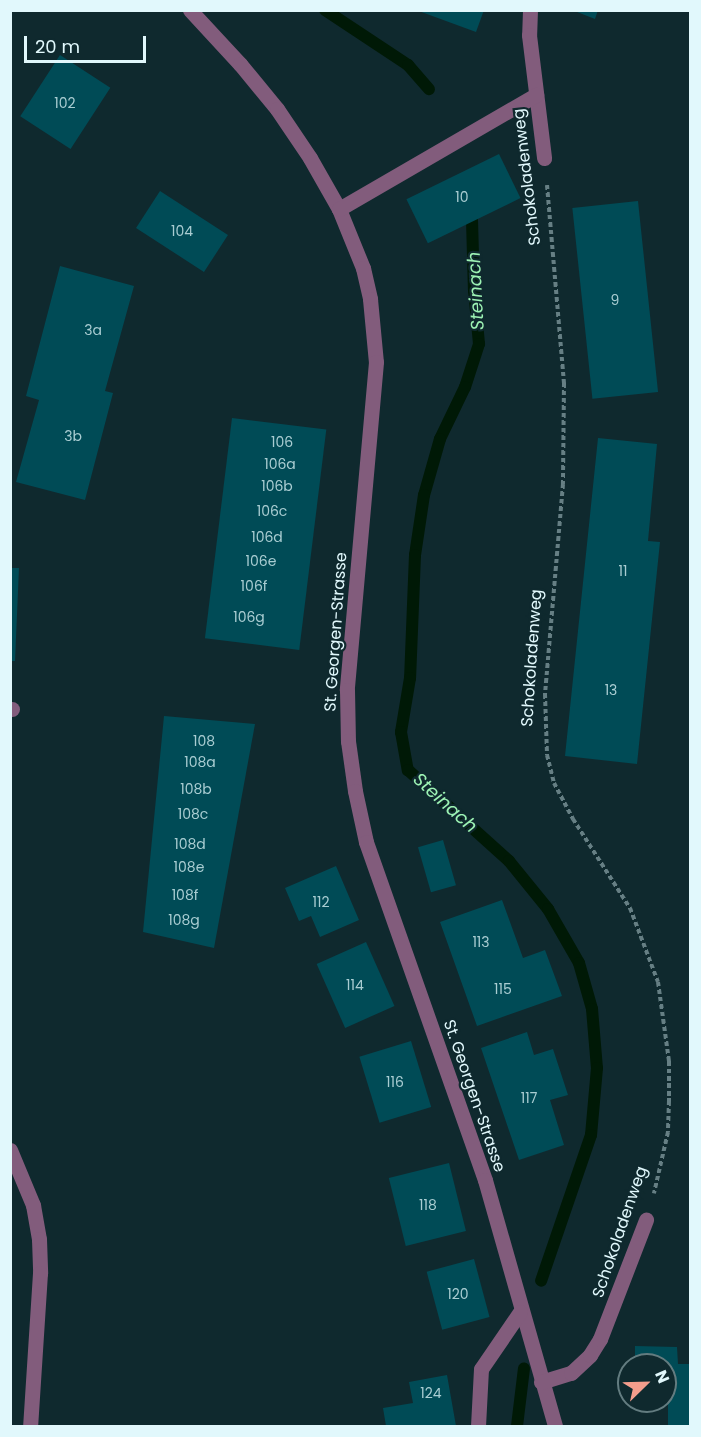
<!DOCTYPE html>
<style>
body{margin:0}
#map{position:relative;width:701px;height:1437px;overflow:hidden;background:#0f292e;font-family:Poppins,sans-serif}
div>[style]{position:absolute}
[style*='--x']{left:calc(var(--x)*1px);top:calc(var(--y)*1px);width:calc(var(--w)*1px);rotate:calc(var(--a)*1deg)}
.stream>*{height:12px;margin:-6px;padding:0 6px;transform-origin:6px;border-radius:6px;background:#001906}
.building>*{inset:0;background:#004b56;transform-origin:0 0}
.path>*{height:4px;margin-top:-2px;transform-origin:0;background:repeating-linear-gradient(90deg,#667f84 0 4.5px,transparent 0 7.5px)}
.minor>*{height:15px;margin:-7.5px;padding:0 7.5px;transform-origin:7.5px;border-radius:7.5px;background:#825c7c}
span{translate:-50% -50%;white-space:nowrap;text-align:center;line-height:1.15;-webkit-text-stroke:4.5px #0f292e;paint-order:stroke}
.number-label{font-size:14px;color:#a9cdd2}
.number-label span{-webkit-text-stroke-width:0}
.street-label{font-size:16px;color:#e1f8fc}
.water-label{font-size:18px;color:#9df3b4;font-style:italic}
.frame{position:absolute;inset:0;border:12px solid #e1f8fc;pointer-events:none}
.north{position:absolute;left:617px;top:1353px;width:60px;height:60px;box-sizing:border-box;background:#0f292e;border:2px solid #637c80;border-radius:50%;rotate:67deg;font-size:16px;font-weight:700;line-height:24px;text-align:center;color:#e1f8fc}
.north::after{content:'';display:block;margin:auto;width:21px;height:27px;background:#f49d8c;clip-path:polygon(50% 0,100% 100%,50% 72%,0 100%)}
.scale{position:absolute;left:24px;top:36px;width:122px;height:27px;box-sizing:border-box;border:3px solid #e1f8fc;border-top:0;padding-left:8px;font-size:18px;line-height:21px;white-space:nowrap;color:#e1f8fc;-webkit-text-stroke:4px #0f292e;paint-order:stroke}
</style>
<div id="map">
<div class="stream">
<i style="--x:325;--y:10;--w:100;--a:33.5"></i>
<i style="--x:408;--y:65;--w:32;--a:49"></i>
<i style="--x:472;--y:220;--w:70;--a:88.4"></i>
<i style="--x:474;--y:290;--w:54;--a:84.7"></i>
<i style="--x:479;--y:344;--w:45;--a:108"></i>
<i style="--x:465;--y:387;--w:58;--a:115.7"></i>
<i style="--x:440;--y:439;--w:58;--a:105.9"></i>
<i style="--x:424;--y:495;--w:61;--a:98.5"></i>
<i style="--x:415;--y:555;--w:123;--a:92.3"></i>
<i style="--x:410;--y:678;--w:55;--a:99.5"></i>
<i style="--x:401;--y:732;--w:39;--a:80"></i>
<i style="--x:408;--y:770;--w:136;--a:42"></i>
<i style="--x:509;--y:861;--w:62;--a:50.9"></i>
<i style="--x:548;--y:909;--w:62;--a:60.1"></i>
<i style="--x:579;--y:963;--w:48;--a:74.2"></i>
<i style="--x:592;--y:1009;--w:59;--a:85.2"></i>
<i style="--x:597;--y:1068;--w:67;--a:95.1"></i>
<i style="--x:591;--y:1135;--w:154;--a:108.9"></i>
<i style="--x:517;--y:1426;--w:58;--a:-83.1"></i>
</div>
<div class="building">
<i style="clip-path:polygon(416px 10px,484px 10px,476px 32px)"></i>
<i style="clip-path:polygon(572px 10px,598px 10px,595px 19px)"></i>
<i style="left:60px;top:55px;width:60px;height:73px;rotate:33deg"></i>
<i style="left:499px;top:154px;width:49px;height:103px;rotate:64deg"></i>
<i style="left:160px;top:191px;width:81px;height:44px;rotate:33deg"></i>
<i style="left:638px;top:201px;width:192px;height:66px;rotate:84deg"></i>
<i style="clip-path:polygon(60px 266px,134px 286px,105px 391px,113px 393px,85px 500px,16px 482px,39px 400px,26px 396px)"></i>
<i style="left:232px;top:418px;width:95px;height:222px;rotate:7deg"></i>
<i style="clip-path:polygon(598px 438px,657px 444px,648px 541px,660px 542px,637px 764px,565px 756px)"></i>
<i style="clip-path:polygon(10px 568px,19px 568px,15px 661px,10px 661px)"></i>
<i style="clip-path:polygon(164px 716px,255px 724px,214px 948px,143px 932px)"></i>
<i style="left:443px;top:840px;width:47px;height:26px;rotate:74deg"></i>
<i style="clip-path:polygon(336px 866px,359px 920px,320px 937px,311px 916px,299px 921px,285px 888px)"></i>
<i style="clip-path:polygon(502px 900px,523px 958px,545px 950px,562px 996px,477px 1026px,440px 922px)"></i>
<i style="left:366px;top:942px;width:70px;height:54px;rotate:66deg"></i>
<i style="clip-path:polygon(527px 1032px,534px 1055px,553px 1049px,568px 1095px,550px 1100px,564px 1145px,519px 1160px,481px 1048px)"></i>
<i style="left:411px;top:1041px;width:69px;height:54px;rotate:73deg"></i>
<i style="left:449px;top:1163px;width:70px;height:62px;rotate:76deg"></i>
<i style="left:474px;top:1259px;width:60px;height:49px;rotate:75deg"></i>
<i style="clip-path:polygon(635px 1346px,677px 1347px,678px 1364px,690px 1364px,690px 1426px,668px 1426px,668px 1379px,665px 1379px,665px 1365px,635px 1365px)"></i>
<i style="clip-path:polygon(447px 1375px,456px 1426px,386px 1426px,383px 1408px,413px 1403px,409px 1382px)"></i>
</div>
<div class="path">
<i style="--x:547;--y:185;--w:199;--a:85.1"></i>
<i style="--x:564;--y:383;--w:101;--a:90.6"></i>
<i style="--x:563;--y:484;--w:211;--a:94.9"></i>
<i style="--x:545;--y:694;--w:61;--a:88.1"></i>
<i style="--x:547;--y:755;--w:29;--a:76"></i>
<i style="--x:554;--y:783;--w:41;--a:62.2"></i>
<i style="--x:573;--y:819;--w:106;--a:57.4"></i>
<i style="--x:630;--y:908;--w:79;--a:69.3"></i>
<i style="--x:658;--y:982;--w:80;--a:82.1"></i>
<i style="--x:669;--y:1061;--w:40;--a:90"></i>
<i style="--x:669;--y:1101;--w:31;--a:92"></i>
<i style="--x:668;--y:1132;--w:63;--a:102.9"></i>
</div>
<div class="minor">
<i style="--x:190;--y:10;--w:74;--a:47.2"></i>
<i style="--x:240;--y:64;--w:58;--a:50.6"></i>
<i style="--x:277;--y:109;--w:59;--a:56"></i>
<i style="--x:310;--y:158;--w:59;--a:60.4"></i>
<i style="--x:339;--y:209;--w:64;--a:67.9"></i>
<i style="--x:363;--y:268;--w:32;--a:77"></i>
<i style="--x:370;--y:299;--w:63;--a:84.6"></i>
<i style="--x:376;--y:362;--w:329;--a:95.1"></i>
<i style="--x:347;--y:690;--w:51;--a:88.9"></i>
<i style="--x:348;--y:741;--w:50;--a:82"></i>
<i style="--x:355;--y:791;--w:52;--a:77.8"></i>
<i style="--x:366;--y:842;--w:358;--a:70.6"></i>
<i style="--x:485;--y:1180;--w:256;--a:74.1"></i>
<i style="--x:530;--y:10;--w:25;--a:92"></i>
<i style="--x:529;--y:35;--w:124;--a:83"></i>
<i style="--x:339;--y:209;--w:228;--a:-30.1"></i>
<i style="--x:10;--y:709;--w:2;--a:0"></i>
<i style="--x:10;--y:1150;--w:60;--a:67.3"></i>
<i style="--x:33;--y:1205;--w:35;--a:80"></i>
<i style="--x:39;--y:1239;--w:34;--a:88"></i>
<i style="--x:40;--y:1273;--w:153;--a:93.7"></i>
<i style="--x:541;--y:1382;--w:31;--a:-17"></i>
<i style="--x:571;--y:1373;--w:26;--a:-43"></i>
<i style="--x:590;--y:1355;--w:19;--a:-58"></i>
<i style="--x:600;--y:1339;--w:128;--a:-68.9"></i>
<i style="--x:478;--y:1426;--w:57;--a:-87"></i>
<i style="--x:481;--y:1369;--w:69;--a:-55.6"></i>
</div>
<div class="number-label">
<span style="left:65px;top:103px">102</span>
<span style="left:462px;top:197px">10</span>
<span style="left:182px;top:231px">104</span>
<span style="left:615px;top:300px">9</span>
<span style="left:93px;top:330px">3a</span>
<span style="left:73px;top:436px">3b</span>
<span style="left:282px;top:442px">106</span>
<span style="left:280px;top:464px">106a</span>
<span style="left:277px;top:486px">106b</span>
<span style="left:272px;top:511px">106c</span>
<span style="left:267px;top:537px">106d</span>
<span style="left:261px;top:561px">106e</span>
<span style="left:623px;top:571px">11</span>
<span style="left:254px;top:586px">106f</span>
<span style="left:249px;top:617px">106g</span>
<span style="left:611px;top:690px">13</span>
<span style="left:204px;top:741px">108</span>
<span style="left:200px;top:762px">108a</span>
<span style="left:196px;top:789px">108b</span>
<span style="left:193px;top:814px">108c</span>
<span style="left:190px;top:844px">108d</span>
<span style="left:189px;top:867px">108e</span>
<span style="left:185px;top:895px">108f</span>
<span style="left:321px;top:902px">112</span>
<span style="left:184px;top:920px">108g</span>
<span style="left:481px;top:942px">113</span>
<span style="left:355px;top:985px">114</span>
<span style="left:503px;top:989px">115</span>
<span style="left:395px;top:1082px">116</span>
<span style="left:529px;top:1098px">117</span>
<span style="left:428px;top:1205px">118</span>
<span style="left:458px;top:1294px">120</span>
<span style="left:431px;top:1393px">124</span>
</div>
<div class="street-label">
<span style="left:527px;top:177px;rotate:-97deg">Schokoladenweg</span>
<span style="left:336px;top:632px;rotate:-86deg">St. Georgen-Strasse</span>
<span style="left:532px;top:658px;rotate:-86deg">Schokoladenweg</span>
<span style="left:474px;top:1096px;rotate:71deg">St. Georgen-Strasse</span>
<span style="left:620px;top:1232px;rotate:-71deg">Schokoladenweg</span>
</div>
<div class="water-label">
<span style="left:476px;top:291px;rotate:-93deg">Steinach</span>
<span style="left:445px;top:803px;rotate:42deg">Steinach</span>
</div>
<div class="frame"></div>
<div class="north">N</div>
<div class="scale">20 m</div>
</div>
